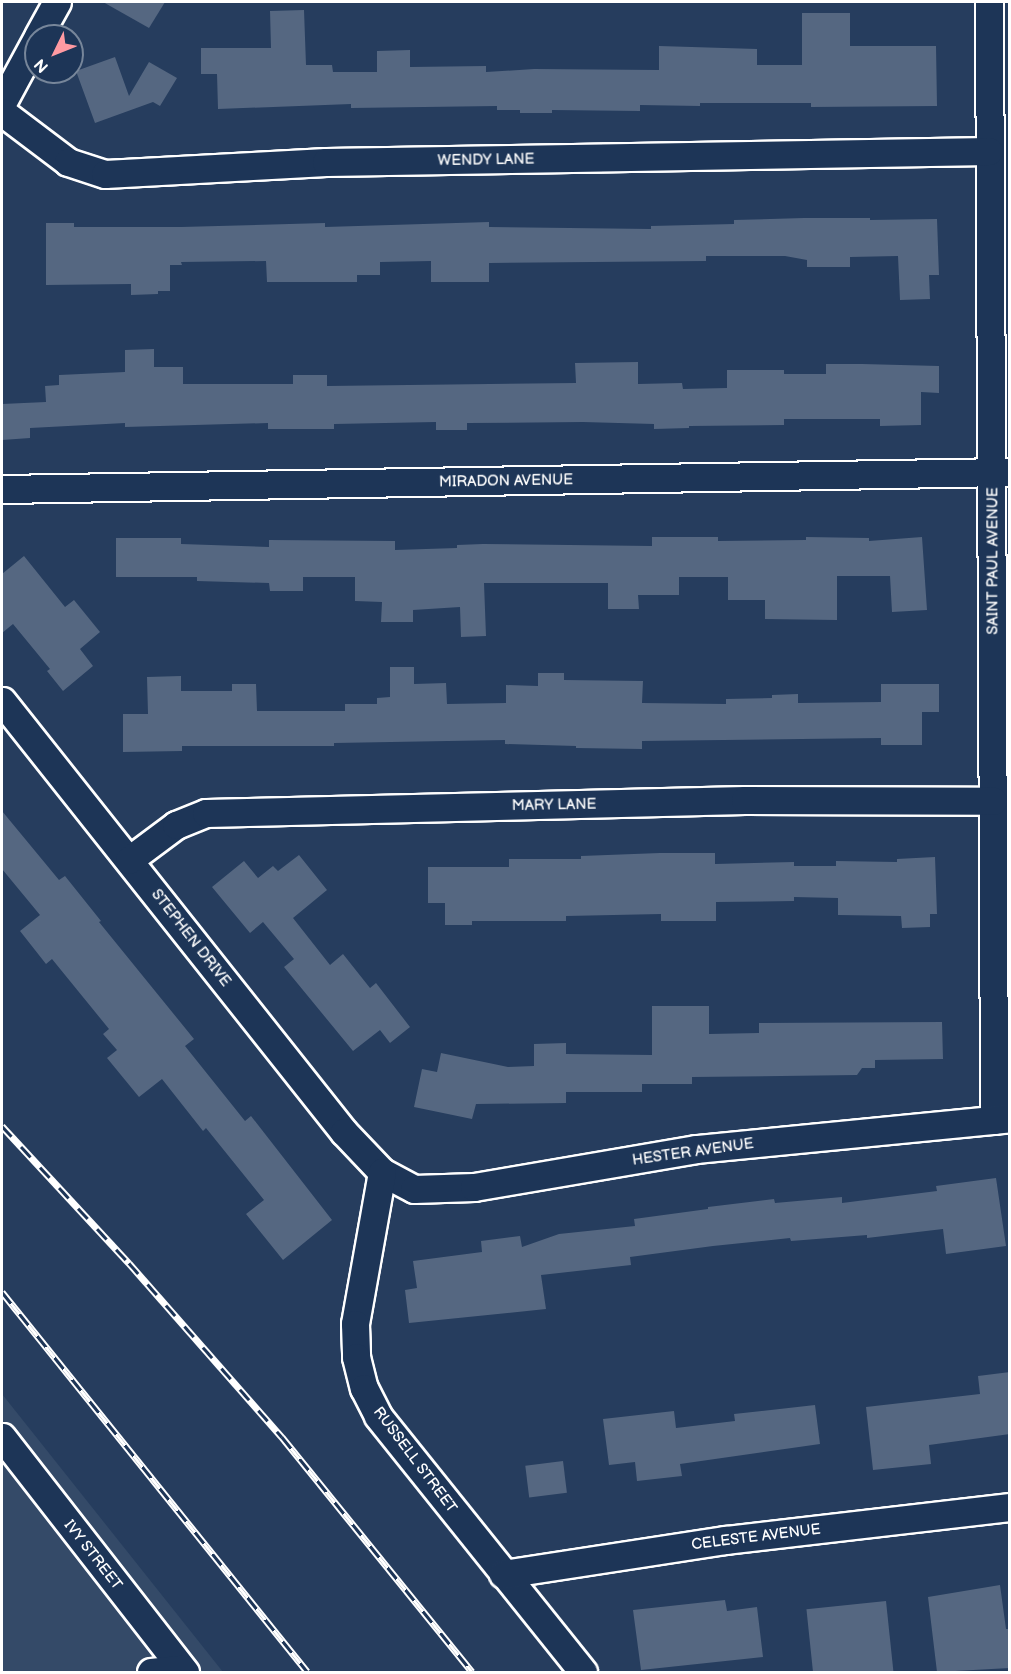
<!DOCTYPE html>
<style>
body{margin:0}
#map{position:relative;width:1011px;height:1674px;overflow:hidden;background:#263d5e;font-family:"Balsamiq Sans",sans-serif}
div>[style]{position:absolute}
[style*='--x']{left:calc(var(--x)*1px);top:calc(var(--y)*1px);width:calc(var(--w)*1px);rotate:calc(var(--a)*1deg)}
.built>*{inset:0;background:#344a68}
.building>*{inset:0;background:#556781;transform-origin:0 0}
.roads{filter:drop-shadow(2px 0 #fff) drop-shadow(-2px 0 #fff) drop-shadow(0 2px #fff) drop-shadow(0 -2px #fff)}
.minor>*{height:27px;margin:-13.5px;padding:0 13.5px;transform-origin:13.5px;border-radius:13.5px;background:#1d3557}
.rail>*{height:7px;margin-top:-3.5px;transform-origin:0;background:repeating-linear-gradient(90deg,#1d3557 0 14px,#fff 0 28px);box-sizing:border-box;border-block:2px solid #fff}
span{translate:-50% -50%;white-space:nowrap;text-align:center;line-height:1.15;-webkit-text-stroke:5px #1d3557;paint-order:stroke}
.street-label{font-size:15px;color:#fff}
.frame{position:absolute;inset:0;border:3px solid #fff;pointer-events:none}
.north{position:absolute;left:24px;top:24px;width:60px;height:60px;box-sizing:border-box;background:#1d3557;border:2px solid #77869a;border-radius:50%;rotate:227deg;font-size:16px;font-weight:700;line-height:24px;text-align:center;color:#fff}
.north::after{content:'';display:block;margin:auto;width:21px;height:27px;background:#ff9aa2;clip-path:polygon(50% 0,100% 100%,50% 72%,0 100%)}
</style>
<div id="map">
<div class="built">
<i style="clip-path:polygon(2px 1394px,223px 1672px,2px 1672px)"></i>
</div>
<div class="building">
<i style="clip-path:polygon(103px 2px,165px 2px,149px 28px)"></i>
<i style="clip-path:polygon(304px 10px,306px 65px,332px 65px,333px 72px,377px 72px,377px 51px,410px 50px,410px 67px,486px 66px,486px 72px,534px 69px,659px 70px,659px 46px,757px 49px,757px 65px,802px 65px,802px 13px,850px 13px,850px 46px,936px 46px,937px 106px,811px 107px,811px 103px,700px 103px,700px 106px,640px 105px,640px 111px,552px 110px,552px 113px,520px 113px,520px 110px,497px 110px,497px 106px,351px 108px,351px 104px,218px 109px,217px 74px,201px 74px,201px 48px,271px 48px,270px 11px)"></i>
<i style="clip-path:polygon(115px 57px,129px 96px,149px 62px,177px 78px,160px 106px,153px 102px,95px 123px,76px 71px)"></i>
<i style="clip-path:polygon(804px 218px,870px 218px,870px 220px,937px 219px,939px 275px,929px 275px,930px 299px,900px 300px,898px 256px,850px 257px,850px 267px,807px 267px,807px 260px,785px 256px,706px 256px,706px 261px,489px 263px,489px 282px,431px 282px,431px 261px,380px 262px,380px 275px,357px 275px,357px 282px,267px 282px,266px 261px,181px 262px,182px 265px,170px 265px,170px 291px,158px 291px,158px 294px,131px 295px,131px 284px,46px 285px,46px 223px,74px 223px,74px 227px,181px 227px,325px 223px,325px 227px,489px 222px,489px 227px,651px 229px,651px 226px,734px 224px,734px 220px)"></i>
<i style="clip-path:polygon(154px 349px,154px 367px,183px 367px,183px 384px,293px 384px,293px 375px,327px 375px,327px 386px,576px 383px,575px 363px,638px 362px,638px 384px,682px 383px,683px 389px,727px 388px,727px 370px,784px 370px,784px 374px,826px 374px,826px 364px,862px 364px,939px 366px,939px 393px,921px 392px,921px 425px,880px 426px,880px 419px,784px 419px,784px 425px,689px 426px,689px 428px,654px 429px,654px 424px,583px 422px,467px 423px,467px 430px,436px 430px,436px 422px,334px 424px,334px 429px,268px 429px,268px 423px,125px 427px,125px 423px,30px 428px,30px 438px,2px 440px,2px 404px,46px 402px,45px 386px,59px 385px,59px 375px,125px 372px,125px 350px)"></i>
<i style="clip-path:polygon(652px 537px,718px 537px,718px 541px,806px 540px,806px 537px,869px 538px,869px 541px,922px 537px,927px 610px,892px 612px,890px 576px,837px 576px,837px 620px,765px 619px,765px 600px,728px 600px,728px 577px,679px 577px,679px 595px,638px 595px,639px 609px,608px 609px,608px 583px,484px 583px,486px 636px,461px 637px,460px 607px,413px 610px,413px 622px,381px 622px,382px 602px,355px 601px,355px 577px,303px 577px,303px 591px,270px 591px,269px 583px,197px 581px,197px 577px,116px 577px,116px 538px,181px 538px,181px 544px,269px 547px,269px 540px,395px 541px,395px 550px,457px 548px,457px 545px,483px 544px,652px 546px)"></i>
<i style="clip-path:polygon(24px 556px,65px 607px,74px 600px,100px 632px,80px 649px,93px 666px,63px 691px,47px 671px,50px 669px,13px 624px,2px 633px,2px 574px)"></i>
<i style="clip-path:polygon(390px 667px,414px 667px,414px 684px,446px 683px,447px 704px,506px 703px,506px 685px,538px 686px,538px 673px,564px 673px,564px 680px,643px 681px,642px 703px,726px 704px,726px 699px,772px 698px,772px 695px,798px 694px,798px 703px,881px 702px,881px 684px,939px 684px,939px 712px,922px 712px,922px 745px,881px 745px,881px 738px,642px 741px,642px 749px,576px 748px,576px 746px,505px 744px,505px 740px,334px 743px,334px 746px,182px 746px,182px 751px,123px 752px,123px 714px,148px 714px,147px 677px,181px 676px,181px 691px,232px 691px,232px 684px,256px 684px,257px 711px,345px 711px,345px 704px,377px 704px,377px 698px,390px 697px)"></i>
<i style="clip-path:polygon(2px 811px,59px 880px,65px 876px,101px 921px,99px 922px,194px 1039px,185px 1046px,245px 1121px,251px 1116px,332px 1220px,283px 1260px,246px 1214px,264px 1200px,206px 1128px,203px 1131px,162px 1079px,139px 1097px,107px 1058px,117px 1050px,103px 1034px,109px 1029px,52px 959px,46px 964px,20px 931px,40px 915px,2px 869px)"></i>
<i style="clip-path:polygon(660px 853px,715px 853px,715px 864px,794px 862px,794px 866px,836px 866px,836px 861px,897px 862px,897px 859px,935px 857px,937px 914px,930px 914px,930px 927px,902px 928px,901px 916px,838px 915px,838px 898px,794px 897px,794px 901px,716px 902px,716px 921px,661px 921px,661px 914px,566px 916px,566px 921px,472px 921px,472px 925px,445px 925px,445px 903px,428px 903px,428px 867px,509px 867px,509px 859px,581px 859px,581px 856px)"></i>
<i style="clip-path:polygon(299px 855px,327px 890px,293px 918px,330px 965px,343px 954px,370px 988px,376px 983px,410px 1027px,390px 1043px,380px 1030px,353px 1051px,284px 967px,294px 959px,263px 922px,250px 933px,212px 887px,244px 861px,258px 878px,273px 866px,278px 871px)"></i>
<i style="clip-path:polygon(652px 1006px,709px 1006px,709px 1034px,759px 1033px,759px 1023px,942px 1022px,943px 1059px,875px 1060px,875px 1068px,862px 1068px,857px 1075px,692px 1077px,692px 1084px,642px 1084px,642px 1092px,566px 1092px,566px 1103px,476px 1104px,472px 1119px,414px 1107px,422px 1069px,437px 1072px,441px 1053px,508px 1067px,534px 1066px,534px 1044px,566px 1043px,566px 1054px,652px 1055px)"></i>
<i style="clip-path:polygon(996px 1178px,1006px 1246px,946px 1254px,943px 1229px,867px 1238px,867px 1235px,791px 1241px,790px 1238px,713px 1246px,630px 1257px,631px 1265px,541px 1275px,546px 1309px,409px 1323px,405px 1290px,417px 1288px,413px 1261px,482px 1252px,481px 1241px,520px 1236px,522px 1247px,559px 1234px,635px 1226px,634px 1219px,708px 1209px,708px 1207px,774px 1199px,775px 1203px,842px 1197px,842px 1203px,937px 1191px,936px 1186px)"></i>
<i style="clip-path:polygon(1010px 1372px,1010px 1434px,929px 1445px,931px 1464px,873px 1470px,866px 1407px,980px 1394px,978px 1376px)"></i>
<i style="clip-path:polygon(815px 1405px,820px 1444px,680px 1464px,682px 1476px,637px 1481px,635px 1462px,609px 1465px,603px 1419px,674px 1411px,676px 1428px,735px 1421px,734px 1414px)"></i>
<i style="left:563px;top:1461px;width:32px;height:38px;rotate:83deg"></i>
<i style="clip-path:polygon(1000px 1585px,1006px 1629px,1010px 1629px,1010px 1668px,937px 1672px,928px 1597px)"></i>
<i style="clip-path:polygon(725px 1600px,727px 1611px,757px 1607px,763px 1657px,641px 1670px,633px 1610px)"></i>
<i style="left:886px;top:1601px;width:71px;height:80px;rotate:84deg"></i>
</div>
<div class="roads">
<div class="minor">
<i style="--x:989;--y:2;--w:1118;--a:89.74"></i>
<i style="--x:38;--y:36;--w:39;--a:-61"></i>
<i style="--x:2;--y:103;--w:72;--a:-61.6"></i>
<i style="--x:2;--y:112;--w:83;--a:37.1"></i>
<i style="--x:68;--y:162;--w:39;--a:18"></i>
<i style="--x:105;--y:174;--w:221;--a:-3.1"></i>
<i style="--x:326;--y:162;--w:663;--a:-0.95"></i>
<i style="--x:2;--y:489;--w:1008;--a:-0.97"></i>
<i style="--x:2;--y:701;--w:550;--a:51.57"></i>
<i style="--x:344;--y:1132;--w:55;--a:46.5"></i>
<i style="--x:382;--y:1172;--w:36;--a:28"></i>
<i style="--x:414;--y:1189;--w:60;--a:-1.9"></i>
<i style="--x:474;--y:1187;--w:225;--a:-9.7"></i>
<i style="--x:696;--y:1149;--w:316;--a:-5.6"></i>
<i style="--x:129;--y:860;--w:59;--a:-36.7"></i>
<i style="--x:176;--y:825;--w:32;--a:-22"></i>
<i style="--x:206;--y:813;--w:539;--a:-1.38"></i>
<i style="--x:745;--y:800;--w:248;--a:0.2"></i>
<i style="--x:382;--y:1172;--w:154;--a:100.1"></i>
<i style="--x:355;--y:1324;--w:33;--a:88"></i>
<i style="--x:356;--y:1357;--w:32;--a:76"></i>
<i style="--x:364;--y:1388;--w:31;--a:63"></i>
<i style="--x:378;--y:1416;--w:328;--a:51.3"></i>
<i style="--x:2;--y:1437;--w:298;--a:52.1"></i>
<i style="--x:503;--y:1574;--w:225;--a:-8.7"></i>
<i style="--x:725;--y:1540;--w:287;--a:-6.6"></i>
<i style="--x:151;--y:1672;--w:31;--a:-6"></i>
</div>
</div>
<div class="rail">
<i style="--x:2;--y:1126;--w:187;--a:47.2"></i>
<i style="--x:129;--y:1263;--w:232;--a:48.7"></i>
<i style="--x:282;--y:1437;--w:302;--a:51"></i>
<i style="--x:2;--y:1292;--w:487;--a:51.2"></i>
</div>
<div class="street-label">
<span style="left:486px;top:160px;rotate:-1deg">WENDY LANE</span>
<span style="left:506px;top:481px;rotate:-1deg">MIRADON AVENUE</span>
<span style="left:993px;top:561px;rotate:-90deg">SAINT PAUL AVENUE</span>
<span style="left:554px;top:805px;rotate:-1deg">MARY LANE</span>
<span style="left:191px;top:938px;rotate:52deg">STEPHEN DRIVE</span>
<span style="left:693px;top:1152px;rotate:-8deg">HESTER AVENUE</span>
<span style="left:415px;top:1460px;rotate:53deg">RUSSELL STREET</span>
<span style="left:756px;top:1537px;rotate:-7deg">CELESTE AVENUE</span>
<span style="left:93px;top:1555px;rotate:52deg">IVY STREET</span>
</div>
<div class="frame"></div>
<div class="north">N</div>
</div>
